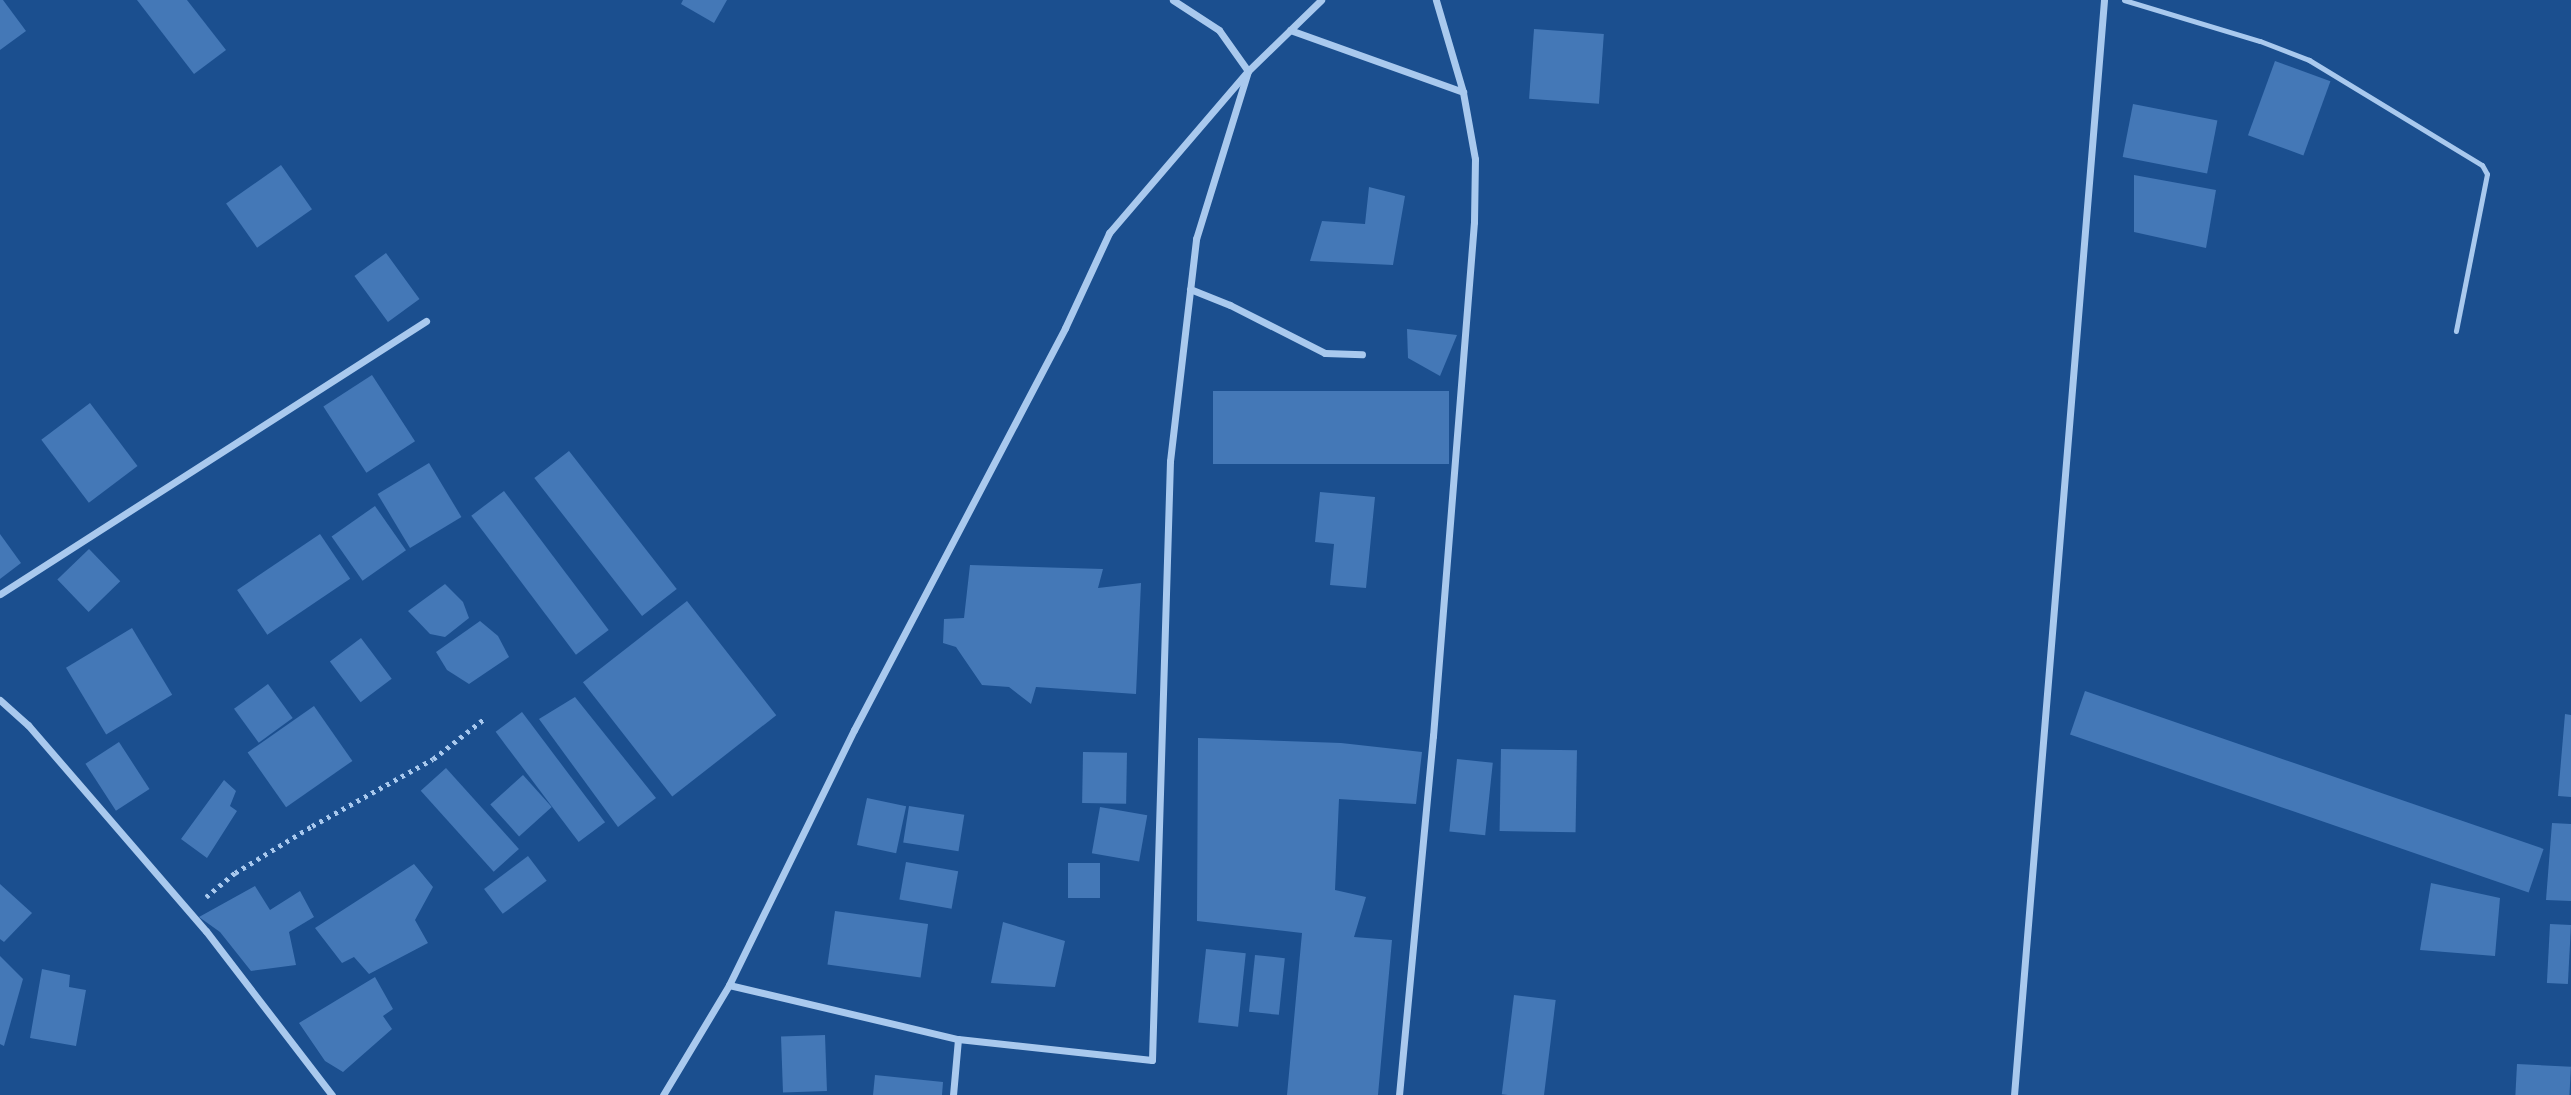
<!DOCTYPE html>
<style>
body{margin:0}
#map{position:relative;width:2571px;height:1095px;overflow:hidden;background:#1b4f8f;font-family:"Alegreya Sans",sans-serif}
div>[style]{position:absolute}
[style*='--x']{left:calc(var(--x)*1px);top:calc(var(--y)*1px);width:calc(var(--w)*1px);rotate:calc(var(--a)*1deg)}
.building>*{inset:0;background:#4478b7;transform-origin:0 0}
.path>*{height:4.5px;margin-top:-2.25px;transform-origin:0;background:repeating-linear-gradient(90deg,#a9c9ee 0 3.5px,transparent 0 8.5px)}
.service>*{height:5px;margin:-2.5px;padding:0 2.5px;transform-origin:2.5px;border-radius:2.5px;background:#a9c9ee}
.minor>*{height:7px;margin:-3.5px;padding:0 3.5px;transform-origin:3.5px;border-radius:3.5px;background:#a9c9ee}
span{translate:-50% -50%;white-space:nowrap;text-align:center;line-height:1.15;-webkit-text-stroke:5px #1b4f8f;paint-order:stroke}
</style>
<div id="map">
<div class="building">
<i style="clip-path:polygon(0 0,3px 0,26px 31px,0 50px)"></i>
<i style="clip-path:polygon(137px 0,187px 0,226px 50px,194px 74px)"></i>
<i style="clip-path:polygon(683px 0,727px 0,714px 23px,681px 4px)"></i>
<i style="left:1534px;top:29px;width:70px;height:70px;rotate:4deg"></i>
<i style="left:2275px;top:61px;width:59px;height:79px;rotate:20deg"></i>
<i style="left:2133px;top:104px;width:86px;height:54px;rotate:11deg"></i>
<i style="left:281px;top:165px;width:54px;height:67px;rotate:55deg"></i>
<i style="clip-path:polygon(2134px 175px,2216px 190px,2206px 248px,2134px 232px)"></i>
<i style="clip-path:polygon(1369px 187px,1405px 196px,1393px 265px,1310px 261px,1322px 221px,1365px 224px)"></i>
<i style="left:386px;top:253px;width:57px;height:39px;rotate:54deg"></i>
<i style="clip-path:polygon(1407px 329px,1457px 335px,1440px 376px,1408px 358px)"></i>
<i style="left:372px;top:375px;width:79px;height:58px;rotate:57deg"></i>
<i style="left:1213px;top:391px;width:236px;height:73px"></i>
<i style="left:90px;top:403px;width:79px;height:61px;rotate:53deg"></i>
<i style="left:569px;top:451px;width:175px;height:44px;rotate:52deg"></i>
<i style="left:429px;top:463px;width:63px;height:60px;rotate:59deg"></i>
<i style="left:504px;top:491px;width:174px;height:41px;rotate:53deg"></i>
<i style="clip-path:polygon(1320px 492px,1375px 497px,1366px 588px,1330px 585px,1334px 544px,1315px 542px)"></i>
<i style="left:375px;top:506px;width:54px;height:53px;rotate:55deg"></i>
<i style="clip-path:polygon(0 534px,21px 563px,0 579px)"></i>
<i style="left:320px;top:534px;width:54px;height:100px;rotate:56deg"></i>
<i style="left:89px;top:549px;width:45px;height:44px;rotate:46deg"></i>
<i style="clip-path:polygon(970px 565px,1103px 569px,1098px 588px,1141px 583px,1136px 694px,1036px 687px,1031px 704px,1009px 687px,982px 685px,956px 647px,943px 643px,944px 619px,964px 618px)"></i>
<i style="clip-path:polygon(445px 584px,463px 602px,469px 618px,445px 637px,430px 634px,408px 611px)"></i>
<i style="left:687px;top:601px;width:145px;height:132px;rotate:52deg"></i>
<i style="clip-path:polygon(480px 621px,498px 636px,509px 657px,469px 684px,447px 670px,436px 652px)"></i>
<i style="left:132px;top:628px;width:78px;height:77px;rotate:59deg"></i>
<i style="left:361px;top:638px;width:51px;height:39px;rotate:53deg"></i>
<i style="left:268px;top:684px;width:42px;height:42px;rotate:54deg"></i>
<i style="left:2085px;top:691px;width:485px;height:46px;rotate:19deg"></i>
<i style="clip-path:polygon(575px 697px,656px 798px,618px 827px,539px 719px)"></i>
<i style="left:314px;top:706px;width:67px;height:81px;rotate:55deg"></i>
<i style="left:522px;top:712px;width:138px;height:33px;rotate:53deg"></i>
<i style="clip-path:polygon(2565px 714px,2571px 715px,2571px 797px,2558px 796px)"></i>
<i style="clip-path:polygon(1198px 738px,1341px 743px,1422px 752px,1416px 804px,1339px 799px,1335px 890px,1366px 897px,1354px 937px,1392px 940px,1378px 1095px,1287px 1095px,1302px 933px,1197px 921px)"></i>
<i style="left:119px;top:742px;width:56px;height:40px;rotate:57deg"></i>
<i style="left:1501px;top:749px;width:76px;height:82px;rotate:1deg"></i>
<i style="left:1083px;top:752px;width:44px;height:51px;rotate:1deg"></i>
<i style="left:1457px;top:759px;width:36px;height:73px;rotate:6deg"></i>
<i style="left:446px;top:768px;width:109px;height:34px;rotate:48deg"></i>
<i style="left:523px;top:775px;width:43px;height:44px;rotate:48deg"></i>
<i style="clip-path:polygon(224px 780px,236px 791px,230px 806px,237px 811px,207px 858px,181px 839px)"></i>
<i style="left:867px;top:798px;width:40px;height:48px;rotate:12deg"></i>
<i style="left:909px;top:806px;width:56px;height:37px;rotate:9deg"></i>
<i style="left:1100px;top:807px;width:48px;height:47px;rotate:10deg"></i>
<i style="clip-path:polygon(2552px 823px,2571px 824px,2571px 901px,2546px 900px)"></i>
<i style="left:528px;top:856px;width:31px;height:55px;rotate:53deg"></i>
<i style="left:906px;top:862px;width:53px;height:38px;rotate:10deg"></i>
<i style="left:1068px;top:863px;width:32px;height:35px"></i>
<i style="clip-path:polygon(414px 864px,433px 887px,415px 920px,428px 943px,369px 974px,354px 957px,342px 963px,315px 928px)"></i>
<i style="clip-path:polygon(2431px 883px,2500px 898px,2495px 956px,2420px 950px)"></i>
<i style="clip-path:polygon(0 884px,32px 913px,4px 942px,0 939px)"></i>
<i style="clip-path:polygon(255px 886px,270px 910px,300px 891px,314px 917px,289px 932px,296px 965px,251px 971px,220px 932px,199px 917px)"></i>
<i style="left:835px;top:911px;width:94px;height:54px;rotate:8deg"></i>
<i style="clip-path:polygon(1003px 922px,1065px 941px,1055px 987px,991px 983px)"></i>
<i style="left:2550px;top:924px;width:21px;height:59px;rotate:3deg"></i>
<i style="left:1206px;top:949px;width:40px;height:74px;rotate:6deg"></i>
<i style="left:1255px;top:955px;width:30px;height:57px;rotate:6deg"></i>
<i style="clip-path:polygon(0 956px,23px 979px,4px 1046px,0 1044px)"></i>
<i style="clip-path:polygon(42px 969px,70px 975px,69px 987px,86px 990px,76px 1046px,30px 1038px)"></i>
<i style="clip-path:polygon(375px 977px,393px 1009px,383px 1016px,392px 1029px,343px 1072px,325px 1061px,299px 1023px)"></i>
<i style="left:1514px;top:995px;width:42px;height:100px;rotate:7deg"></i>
<i style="left:825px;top:1035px;width:56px;height:44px;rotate:88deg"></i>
<i style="left:2517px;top:1064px;width:54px;height:31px;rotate:3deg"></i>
<i style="clip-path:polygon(875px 1075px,943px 1082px,942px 1095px,873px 1095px)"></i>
</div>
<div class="path">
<i style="--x:206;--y:897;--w:38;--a:-40"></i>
<i style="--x:235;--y:873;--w:90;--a:-31.4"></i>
<i style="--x:312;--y:826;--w:138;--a:-29"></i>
<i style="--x:433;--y:759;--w:65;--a:-38.1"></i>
</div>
<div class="service">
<i style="--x:2124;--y:0;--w:142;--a:16.8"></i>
<i style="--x:2260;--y:41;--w:53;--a:21.2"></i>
<i style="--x:2309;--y:60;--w:202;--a:31.3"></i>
<i style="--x:2482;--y:165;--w:10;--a:61"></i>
<i style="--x:2487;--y:174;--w:160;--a:101.2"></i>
</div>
<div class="minor">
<i style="--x:1290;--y:30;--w:184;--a:19.7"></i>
<i style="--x:1190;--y:289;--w:43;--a:21.8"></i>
<i style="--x:1230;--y:305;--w:106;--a:26.8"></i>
<i style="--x:1325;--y:353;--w:37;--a:2"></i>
<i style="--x:0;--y:594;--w:506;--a:-32.65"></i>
<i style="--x:0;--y:700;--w:38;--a:42"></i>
<i style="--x:28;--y:725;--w:272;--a:49.2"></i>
<i style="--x:206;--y:931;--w:207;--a:52.5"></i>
<i style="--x:729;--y:985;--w:235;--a:13.3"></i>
<i style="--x:958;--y:1039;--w:195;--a:6.2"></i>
<i style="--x:1152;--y:1060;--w:599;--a:-88.28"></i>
<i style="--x:1170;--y:461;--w:224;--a:-83.3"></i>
<i style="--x:1196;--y:239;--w:176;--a:-72.8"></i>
<i style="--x:1248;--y:71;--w:50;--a:-125.3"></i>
<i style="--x:1219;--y:30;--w:55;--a:-146.9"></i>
<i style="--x:663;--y:1095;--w:128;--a:-59"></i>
<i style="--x:729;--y:985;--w:284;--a:-63.9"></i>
<i style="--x:854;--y:730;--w:454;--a:-62.3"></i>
<i style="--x:1065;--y:328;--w:105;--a:-65.1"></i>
<i style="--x:1109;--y:233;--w:213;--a:-49.4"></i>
<i style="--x:1248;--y:71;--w:102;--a:-44.2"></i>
<i style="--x:953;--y:1095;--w:56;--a:-84.9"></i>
<i style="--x:1399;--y:1095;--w:361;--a:-84.6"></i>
<i style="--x:1433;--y:736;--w:516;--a:-85.44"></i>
<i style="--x:1474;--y:222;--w:63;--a:-89.1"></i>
<i style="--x:1475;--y:159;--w:68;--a:-100.2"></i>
<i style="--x:1463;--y:92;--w:96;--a:-106.4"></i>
<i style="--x:2014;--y:1095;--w:1099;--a:-85.3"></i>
</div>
</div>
